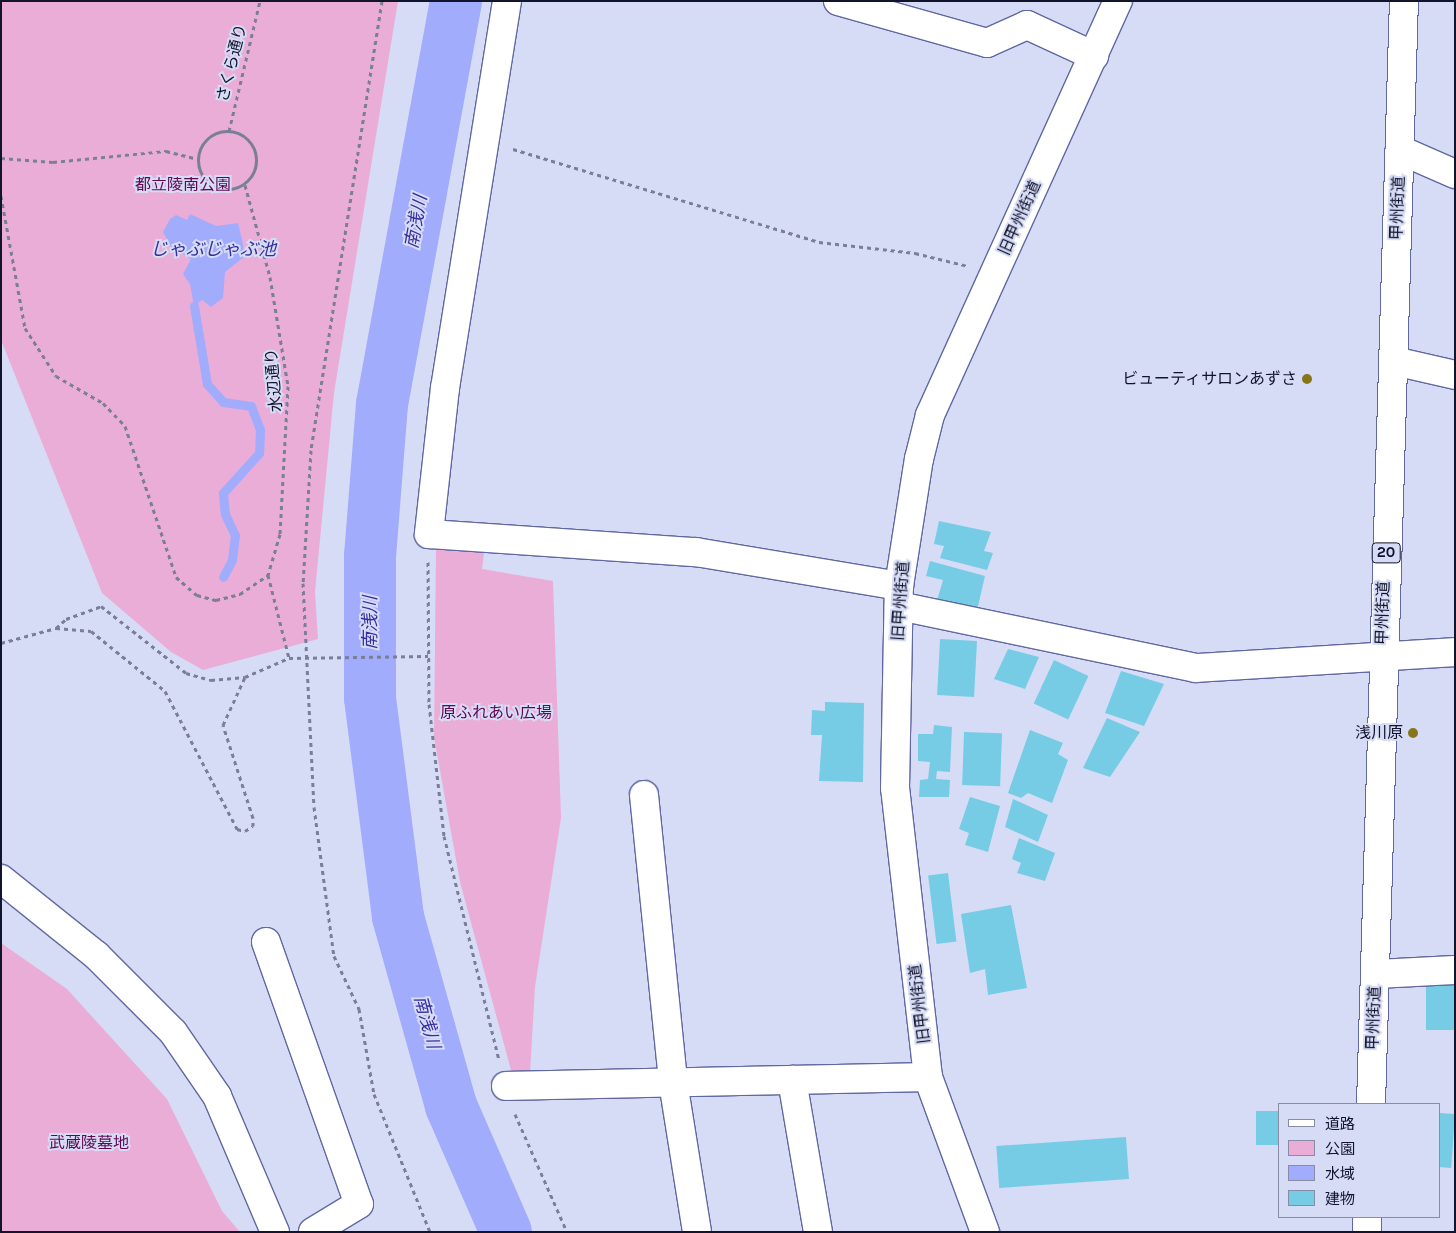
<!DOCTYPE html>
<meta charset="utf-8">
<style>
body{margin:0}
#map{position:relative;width:1456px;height:1233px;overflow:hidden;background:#d7dcf6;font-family:Karla,"Noto Sans JP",sans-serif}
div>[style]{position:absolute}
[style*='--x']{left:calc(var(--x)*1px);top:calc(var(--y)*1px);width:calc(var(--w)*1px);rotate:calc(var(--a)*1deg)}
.green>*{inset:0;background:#eaadd8}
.water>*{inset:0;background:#a1acfc}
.stream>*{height:9px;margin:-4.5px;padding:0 4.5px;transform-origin:4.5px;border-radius:4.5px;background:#a1acfc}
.river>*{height:52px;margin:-26px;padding:0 26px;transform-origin:26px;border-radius:26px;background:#a1acfc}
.building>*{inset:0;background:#75cce4;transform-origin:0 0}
.path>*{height:3px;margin-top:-1.5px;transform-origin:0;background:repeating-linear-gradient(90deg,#7a7e96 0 4px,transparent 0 8px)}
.path>.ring{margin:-1.5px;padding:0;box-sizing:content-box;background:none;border:3px solid #7a7e96;border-radius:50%}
.roads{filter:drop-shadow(1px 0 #6068a1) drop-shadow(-1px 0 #6068a1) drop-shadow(0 1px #6068a1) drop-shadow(0 -1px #6068a1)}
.minor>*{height:28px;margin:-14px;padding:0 14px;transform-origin:14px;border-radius:14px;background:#fff}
.highway>*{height:28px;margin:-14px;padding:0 14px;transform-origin:14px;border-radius:14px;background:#fff}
.dots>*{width:14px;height:14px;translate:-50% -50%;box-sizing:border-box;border:2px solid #d7dcf6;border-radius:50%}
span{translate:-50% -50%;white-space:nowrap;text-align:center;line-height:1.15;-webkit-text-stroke:4px #d7dcf6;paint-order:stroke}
.shield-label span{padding:1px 4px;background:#d7dcf6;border:1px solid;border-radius:4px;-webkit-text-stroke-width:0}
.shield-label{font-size:15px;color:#12142b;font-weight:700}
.street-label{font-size:16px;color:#12142b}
.park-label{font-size:16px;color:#5f074f}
.poi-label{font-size:16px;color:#12142b}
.right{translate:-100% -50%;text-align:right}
.water-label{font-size:18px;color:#362e9f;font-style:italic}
.frame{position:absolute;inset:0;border:2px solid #12142b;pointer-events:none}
.legend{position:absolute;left:1278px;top:1103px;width:162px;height:115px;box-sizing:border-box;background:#d7dcf6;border:1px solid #888ca5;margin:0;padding:6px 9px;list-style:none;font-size:15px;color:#12142b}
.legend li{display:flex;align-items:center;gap:10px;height:25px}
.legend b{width:25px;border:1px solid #888ca5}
</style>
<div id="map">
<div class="green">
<i style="clip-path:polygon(1px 1px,398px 1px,334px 393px,315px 592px,318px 639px,203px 670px,171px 652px,102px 593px,1px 340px)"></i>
<i style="clip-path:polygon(442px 541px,485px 545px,482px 569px,553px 581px,561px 818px,535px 987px,530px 1074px,512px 1074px,460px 882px,434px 737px,436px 548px)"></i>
<i style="clip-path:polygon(1px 943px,67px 989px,167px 1099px,222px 1211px,240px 1232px,1px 1232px)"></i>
</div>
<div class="water">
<i style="clip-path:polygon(190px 214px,216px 226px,238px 223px,243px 244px,244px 257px,225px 272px,223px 298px,211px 307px,202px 300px,194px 306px,190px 284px,183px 274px,191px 259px,171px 247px,163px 232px,170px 219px,176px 215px,187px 220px)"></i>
</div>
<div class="stream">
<i style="--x:194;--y:306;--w:79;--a:80.5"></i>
<i style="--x:207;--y:384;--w:24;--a:48"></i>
<i style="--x:223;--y:402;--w:28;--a:8"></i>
<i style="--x:251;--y:406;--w:25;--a:69"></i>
<i style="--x:260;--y:429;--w:24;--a:92"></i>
<i style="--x:259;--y:453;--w:54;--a:132"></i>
<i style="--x:223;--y:493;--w:21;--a:85"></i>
<i style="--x:225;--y:514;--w:23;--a:65"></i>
<i style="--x:235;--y:535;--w:25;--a:97"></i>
<i style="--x:232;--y:560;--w:19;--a:118"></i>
</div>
<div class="river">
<i style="--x:456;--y:1;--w:410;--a:100.4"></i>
<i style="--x:382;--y:404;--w:152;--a:94.5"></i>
<i style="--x:370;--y:556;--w:142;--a:90"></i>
<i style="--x:370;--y:698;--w:221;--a:82.7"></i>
<i style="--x:398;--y:917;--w:196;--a:74.3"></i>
<i style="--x:451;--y:1106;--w:137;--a:66.4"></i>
</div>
<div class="building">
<i style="clip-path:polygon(939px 521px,991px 532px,984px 551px,993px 553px,987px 570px,940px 558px,944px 546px,934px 544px)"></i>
<i style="clip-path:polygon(930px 561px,985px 576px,976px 615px,936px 604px,943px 580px,926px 576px)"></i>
<i style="left:977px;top:641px;width:56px;height:37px;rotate:93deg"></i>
<i style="clip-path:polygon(1008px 649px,1039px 657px,1025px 689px,994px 679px)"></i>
<i style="left:1054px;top:660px;width:38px;height:48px;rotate:25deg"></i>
<i style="clip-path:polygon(1121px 671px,1164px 684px,1144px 726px,1105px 713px)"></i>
<i style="clip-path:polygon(825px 702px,864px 703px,863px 782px,819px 781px,822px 735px,811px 735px,812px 710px,825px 711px)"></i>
<i style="clip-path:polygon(1107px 718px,1140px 732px,1110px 777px,1083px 768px)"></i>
<i style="clip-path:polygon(934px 725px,952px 727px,950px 772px,937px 771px,936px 779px,950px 780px,949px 797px,919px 797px,920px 780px,928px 779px,930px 762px,918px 761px,918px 734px,933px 734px)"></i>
<i style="clip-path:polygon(1030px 730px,1063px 743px,1058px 754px,1068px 760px,1052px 803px,1028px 793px,1021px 798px,1008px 793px)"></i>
<i style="left:964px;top:732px;width:38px;height:53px;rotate:2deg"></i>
<i style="clip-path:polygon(970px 797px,1000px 806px,988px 852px,965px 845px,969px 833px,959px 829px)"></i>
<i style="clip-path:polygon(1013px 799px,1048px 815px,1038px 842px,1005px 827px)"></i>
<i style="clip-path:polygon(1019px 838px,1055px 853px,1045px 881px,1017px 873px,1021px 863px,1012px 859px)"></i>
<i style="left:948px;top:873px;width:69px;height:20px;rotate:83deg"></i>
<i style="clip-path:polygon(1011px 905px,1027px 988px,988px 995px,985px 969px,970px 973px,961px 914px)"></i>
<i style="left:1455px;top:984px;width:46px;height:29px;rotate:90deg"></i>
<i style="left:1256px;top:1111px;width:24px;height:34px"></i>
<i style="left:1440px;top:1113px;width:15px;height:54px;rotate:4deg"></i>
<i style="left:1126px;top:1137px;width:42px;height:130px;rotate:86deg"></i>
</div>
<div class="path">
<i style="--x:382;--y:1;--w:455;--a:99"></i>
<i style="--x:311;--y:450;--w:133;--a:93.4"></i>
<i style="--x:303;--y:583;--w:224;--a:87.2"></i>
<i style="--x:314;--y:807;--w:150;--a:82.4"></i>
<i style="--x:334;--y:956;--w:59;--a:64.7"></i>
<i style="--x:359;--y:1009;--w:86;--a:80"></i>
<i style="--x:374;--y:1094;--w:149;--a:67.9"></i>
<i class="ring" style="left:198px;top:131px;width:55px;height:55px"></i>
<i style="--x:229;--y:131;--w:134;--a:-76.6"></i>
<i style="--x:513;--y:149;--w:320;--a:16.9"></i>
<i style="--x:819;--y:242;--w:97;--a:6.5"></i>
<i style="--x:915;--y:253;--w:55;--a:13.8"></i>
<i style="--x:1;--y:158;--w:52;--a:4.4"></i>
<i style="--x:53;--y:162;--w:114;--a:-5.6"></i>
<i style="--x:166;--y:151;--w:33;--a:14"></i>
<i style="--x:245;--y:185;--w:95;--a:74.8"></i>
<i style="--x:270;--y:277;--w:110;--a:80.6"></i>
<i style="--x:288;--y:386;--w:148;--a:93.1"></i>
<i style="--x:280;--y:534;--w:43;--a:106.3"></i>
<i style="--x:268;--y:575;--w:86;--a:75.8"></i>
<i style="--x:1;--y:196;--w:134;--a:79.7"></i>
<i style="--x:25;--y:328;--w:57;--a:57.1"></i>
<i style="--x:56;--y:376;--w:54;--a:29.9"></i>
<i style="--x:103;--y:403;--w:32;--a:46"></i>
<i style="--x:125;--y:426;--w:159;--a:71.3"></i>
<i style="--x:176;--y:577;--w:28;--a:41"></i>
<i style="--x:197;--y:595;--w:20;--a:15"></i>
<i style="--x:216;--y:600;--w:25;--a:-14"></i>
<i style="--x:240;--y:594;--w:34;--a:-34"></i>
<i style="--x:428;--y:562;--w:142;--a:89.6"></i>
<i style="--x:429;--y:704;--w:133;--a:83.5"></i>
<i style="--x:444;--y:836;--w:231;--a:76.2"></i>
<i style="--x:56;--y:628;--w:35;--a:5"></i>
<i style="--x:91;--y:631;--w:95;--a:39"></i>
<i style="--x:165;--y:691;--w:156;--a:62.4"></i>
<i style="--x:237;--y:829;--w:8;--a:14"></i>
<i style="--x:245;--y:831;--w:9;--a:-32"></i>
<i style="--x:253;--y:826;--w:8;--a:-90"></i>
<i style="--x:253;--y:818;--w:98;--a:-107.9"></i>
<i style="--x:223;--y:725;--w:53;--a:-65.4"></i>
<i style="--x:245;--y:677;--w:48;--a:-23.4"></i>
<i style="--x:289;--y:658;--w:139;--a:-0.8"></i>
<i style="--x:1;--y:643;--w:57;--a:-15.3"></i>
<i style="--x:56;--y:628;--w:13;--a:-42"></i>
<i style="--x:66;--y:619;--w:37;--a:-20"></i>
<i style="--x:101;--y:606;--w:108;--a:38.2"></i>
<i style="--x:186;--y:673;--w:26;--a:16"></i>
<i style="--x:211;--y:680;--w:34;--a:-5"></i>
<i style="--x:515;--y:1114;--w:129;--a:66.2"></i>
</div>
<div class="roads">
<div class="minor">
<i style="--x:507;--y:1;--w:392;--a:99.1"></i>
<i style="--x:445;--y:388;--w:147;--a:96.3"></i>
<i style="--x:429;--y:534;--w:268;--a:3.9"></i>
<i style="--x:696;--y:552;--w:206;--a:9.5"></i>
<i style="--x:838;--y:1;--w:155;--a:15.7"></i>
<i style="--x:987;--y:43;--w:44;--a:-24.2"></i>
<i style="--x:1027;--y:25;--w:74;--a:24.8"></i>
<i style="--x:1400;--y:150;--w:60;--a:23.6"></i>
<i style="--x:1394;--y:361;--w:63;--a:12.9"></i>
<i style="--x:899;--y:606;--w:303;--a:11.8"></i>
<i style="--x:1196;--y:668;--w:259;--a:-3.5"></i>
<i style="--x:644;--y:795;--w:288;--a:84.2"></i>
<i style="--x:673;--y:1082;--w:152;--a:80.9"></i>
<i style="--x:1;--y:879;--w:122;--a:38.7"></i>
<i style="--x:96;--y:955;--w:109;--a:45"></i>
<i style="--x:173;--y:1032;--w:78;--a:55.5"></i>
<i style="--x:217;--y:1096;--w:148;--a:66.9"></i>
<i style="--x:266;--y:942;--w:278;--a:70.5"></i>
<i style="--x:359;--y:1204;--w:54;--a:148.7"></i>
<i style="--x:1376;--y:974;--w:79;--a:-2.9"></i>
<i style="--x:792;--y:1080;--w:154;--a:80.3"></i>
<i style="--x:506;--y:1086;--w:422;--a:-1.2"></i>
<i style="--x:985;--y:1232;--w:165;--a:-110.2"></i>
<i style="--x:928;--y:1077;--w:291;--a:-96.5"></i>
<i style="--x:895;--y:788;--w:202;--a:-88.9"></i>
<i style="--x:899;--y:586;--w:129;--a:-81.1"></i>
<i style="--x:919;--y:459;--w:45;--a:-76"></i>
<i style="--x:930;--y:415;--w:455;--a:-65.6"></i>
</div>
<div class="highway">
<i style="--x:1371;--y:1104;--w:1103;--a:-88.29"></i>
<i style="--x:1367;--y:1232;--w:15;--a:-90"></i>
</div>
</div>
<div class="dots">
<i style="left:1307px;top:379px;background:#877619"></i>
<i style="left:1413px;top:733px;background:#877619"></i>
</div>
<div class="shield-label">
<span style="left:1386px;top:553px">20</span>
</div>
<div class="street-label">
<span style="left:232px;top:63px;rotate:-76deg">さくら通り</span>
<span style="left:1398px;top:208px;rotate:-88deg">甲州街道</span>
<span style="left:1020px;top:218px;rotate:-66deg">旧甲州街道</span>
<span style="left:274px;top:380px;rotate:-95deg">水辺通り</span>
<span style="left:901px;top:601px;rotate:-86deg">旧甲州街道</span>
<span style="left:1383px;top:613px;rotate:-88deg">甲州街道</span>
<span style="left:920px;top:1004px;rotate:-97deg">旧甲州街道</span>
<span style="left:1374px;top:1018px;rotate:-88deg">甲州街道</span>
</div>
<div class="park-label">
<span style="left:183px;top:185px">都立陵南公園</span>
<span style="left:496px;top:713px">原ふれあい広場</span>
<span style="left:89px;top:1143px">武蔵陵墓地</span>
</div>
<div class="poi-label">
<span class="right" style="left:1297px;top:379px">ビューティサロンあずさ</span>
<span class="right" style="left:1403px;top:733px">浅川原</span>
</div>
<div class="water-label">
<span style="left:416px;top:222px;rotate:-80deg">南浅川</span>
<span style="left:213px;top:249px">じゃぶじゃぶ池</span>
<span style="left:370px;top:623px;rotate:-90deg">南浅川</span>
<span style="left:427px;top:1022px;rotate:75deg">南浅川</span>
</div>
<div class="frame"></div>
<ul class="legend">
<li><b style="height:6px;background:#fff"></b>道路</li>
<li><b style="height:14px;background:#eaadd8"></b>公園</li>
<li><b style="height:14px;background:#a1acfc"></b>水域</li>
<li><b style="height:14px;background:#75cce4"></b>建物</li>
</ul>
</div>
